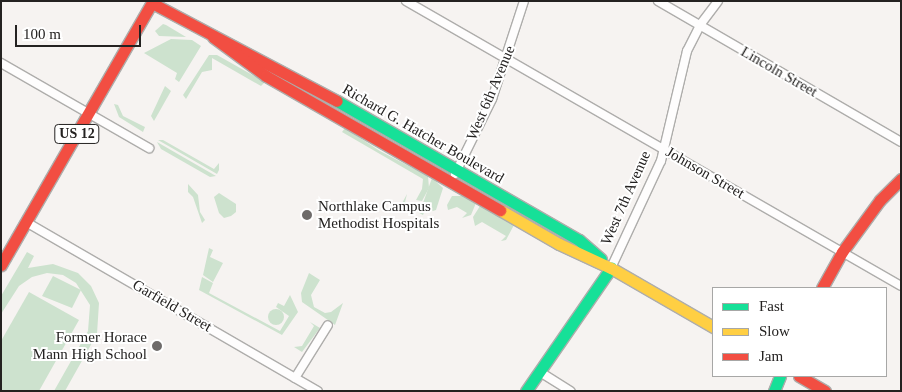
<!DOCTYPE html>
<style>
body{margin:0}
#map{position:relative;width:902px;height:392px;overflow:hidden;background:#f6f3f1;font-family:"Times New Roman",serif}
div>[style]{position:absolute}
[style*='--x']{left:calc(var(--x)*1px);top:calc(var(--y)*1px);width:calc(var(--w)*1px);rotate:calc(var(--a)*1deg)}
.green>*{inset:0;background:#cde2ce}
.round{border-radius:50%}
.roads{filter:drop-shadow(1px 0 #aeadab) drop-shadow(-1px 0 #aeadab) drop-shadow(0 1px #aeadab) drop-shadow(0 -1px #aeadab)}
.street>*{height:8px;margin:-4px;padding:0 4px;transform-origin:4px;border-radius:4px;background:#fefdfd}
.fast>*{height:11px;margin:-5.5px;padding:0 5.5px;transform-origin:5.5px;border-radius:5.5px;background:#16e098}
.slow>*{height:11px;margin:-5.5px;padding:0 5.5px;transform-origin:5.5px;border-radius:5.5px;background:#ffcf43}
.jam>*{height:11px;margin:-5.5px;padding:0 5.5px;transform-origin:5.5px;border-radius:5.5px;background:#f24e42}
.dots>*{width:14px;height:14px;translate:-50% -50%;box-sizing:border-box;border:2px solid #fff;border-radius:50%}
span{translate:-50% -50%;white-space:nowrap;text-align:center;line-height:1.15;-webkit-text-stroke:4px #fff;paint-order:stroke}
.shield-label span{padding:1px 4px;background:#fff;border:1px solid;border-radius:4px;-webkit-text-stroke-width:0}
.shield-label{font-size:14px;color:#242221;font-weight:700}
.street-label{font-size:15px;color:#242221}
.poi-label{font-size:15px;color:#242221}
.left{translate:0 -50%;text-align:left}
.right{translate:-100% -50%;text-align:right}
.frame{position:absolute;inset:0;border:2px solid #242221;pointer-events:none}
.legend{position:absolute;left:712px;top:287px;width:175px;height:90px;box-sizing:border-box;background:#fff;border:1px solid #a7a7a6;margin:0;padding:6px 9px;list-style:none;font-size:15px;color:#242221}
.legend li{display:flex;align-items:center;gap:10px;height:25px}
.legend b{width:25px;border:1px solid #a7a7a6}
.scale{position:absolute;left:15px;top:25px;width:126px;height:22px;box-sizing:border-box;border:2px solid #242221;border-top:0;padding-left:6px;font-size:15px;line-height:18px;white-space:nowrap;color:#242221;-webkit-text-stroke:4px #fff;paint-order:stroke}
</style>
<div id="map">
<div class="green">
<i style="clip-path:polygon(163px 24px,166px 25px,186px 37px,159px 36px,155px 31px)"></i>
<i style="clip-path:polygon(171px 39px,192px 40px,201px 46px,179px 82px,175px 79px,177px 73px,144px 53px)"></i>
<i style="clip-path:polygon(209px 55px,217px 55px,265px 82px,261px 86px,212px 58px,212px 70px,202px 72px,186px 99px,183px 95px)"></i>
<i style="clip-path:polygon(165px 86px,171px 91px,154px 121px,151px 116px)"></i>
<i style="clip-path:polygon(114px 104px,118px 105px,123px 116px,145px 127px,143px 132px,119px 117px)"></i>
<i style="clip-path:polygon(345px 128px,380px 151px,428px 176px,429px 188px,422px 201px,416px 200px,422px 189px,423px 179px,342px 132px)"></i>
<i style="clip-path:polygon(158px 140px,163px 140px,214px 169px,219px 163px,219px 170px,217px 174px)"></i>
<i style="clip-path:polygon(157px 142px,216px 176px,210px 177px,161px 149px)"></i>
<i style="clip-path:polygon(432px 178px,443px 188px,436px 210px,433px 211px,423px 203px)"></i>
<i style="clip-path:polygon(188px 184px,198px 195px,200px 212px,205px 220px,202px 223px,193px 197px,188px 192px)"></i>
<i style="clip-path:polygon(219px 193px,236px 204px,236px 212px,231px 216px,224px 218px,219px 213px,214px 197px)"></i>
<i style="clip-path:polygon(407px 194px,405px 202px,412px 206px,414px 203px,422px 203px,425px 210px,423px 215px,414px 210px,411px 214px,400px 207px)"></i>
<i style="clip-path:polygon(452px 196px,462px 196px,476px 203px,471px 215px,462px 218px,467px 213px,457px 207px,448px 210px,447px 205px)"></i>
<i style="clip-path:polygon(480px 206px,514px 225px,506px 240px,501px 241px,506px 236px,482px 222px,475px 226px,473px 217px)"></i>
<i style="clip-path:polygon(209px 248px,213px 250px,210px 257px,223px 263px,213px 282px,203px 275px)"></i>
<i style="clip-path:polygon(27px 252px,34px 256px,28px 268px,53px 264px,78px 273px,91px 286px,99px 303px,97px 334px,65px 391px,54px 391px,88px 331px,90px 305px,76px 283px,63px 275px,47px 273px,32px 277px,19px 286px,1px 314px,1px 296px)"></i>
<i style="clip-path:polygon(309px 273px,320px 280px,311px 295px,314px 307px,325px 313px,331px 312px,343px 303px,335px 325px,302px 302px,301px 293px)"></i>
<i style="clip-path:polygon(53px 276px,81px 290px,72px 308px,42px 296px)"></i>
<i style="clip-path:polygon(202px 277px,213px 283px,209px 293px,280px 331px,289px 316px,276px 307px,278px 303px,284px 306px,290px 295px,298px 312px,282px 335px,199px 290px)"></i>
<i style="clip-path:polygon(29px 292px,79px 320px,39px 391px,1px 391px,1px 341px)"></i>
<i class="round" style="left:268px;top:309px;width:16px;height:16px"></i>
<i style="clip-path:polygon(310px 322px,320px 328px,302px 352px,294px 347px,302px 346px,314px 326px)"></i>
</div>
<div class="roads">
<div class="street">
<i style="--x:406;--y:1;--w:571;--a:29.93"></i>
<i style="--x:658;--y:1;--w:281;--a:30.1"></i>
<i style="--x:1;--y:63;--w:171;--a:29.9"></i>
<i style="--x:455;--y:174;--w:84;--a:-63.7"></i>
<i style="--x:492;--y:99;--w:103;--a:-71.9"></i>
<i style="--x:26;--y:222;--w:337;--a:30.1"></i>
<i style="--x:611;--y:268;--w:118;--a:-65"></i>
<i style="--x:661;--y:161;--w:113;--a:-76.7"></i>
<i style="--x:687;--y:51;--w:29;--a:-63"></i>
<i style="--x:700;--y:25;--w:30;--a:-53"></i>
<i style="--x:540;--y:372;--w:36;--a:32"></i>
<i style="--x:295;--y:378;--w:62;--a:-58.1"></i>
</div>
<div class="fast">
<i style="--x:337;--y:101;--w:279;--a:29.9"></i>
<i style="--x:579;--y:240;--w:29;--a:41"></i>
<i style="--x:526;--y:391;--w:150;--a:-55.4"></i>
<i style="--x:774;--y:391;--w:16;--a:-68"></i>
</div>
<div class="slow">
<i style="--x:500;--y:210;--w:68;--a:30"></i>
<i style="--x:559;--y:244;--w:57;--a:24.8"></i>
<i style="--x:611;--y:268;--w:118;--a:30"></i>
</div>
<div class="jam">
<i style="--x:152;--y:3;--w:209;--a:27.9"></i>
<i style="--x:213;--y:37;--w:66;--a:36.3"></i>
<i style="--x:266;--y:76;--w:270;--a:29.8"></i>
<i style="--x:1;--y:265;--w:305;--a:-60.1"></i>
<i style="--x:822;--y:288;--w:41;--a:-60.9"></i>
<i style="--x:842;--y:252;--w:64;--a:-53.8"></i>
<i style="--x:880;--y:200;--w:30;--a:-45"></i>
<i style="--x:799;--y:376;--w:30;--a:30"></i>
</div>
</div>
<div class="dots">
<i style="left:307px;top:215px;background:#6e6b6a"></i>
<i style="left:157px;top:346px;background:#6e6b6a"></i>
</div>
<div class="shield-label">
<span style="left:77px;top:134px">US 12</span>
</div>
<div class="street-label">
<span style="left:779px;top:72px;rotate:30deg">Lincoln Street</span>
<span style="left:491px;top:93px;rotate:-67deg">West 6th Avenue</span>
<span style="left:423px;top:134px;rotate:30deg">Richard G. Hatcher Boulevard</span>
<span style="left:705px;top:173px;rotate:30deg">Johnson Street</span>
<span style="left:626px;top:198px;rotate:-66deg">West 7th Avenue</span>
<span style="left:172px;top:306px;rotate:30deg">Garfield Street</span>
</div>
<div class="poi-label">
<span class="left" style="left:318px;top:215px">Northlake Campus<br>Methodist Hospitals</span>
<span class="right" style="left:147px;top:346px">Former Horace<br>Mann High School</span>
</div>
<div class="frame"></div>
<ul class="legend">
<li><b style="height:6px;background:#16e098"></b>Fast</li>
<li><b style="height:6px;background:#ffcf43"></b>Slow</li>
<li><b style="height:6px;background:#f24e42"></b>Jam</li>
</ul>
<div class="scale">100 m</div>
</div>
